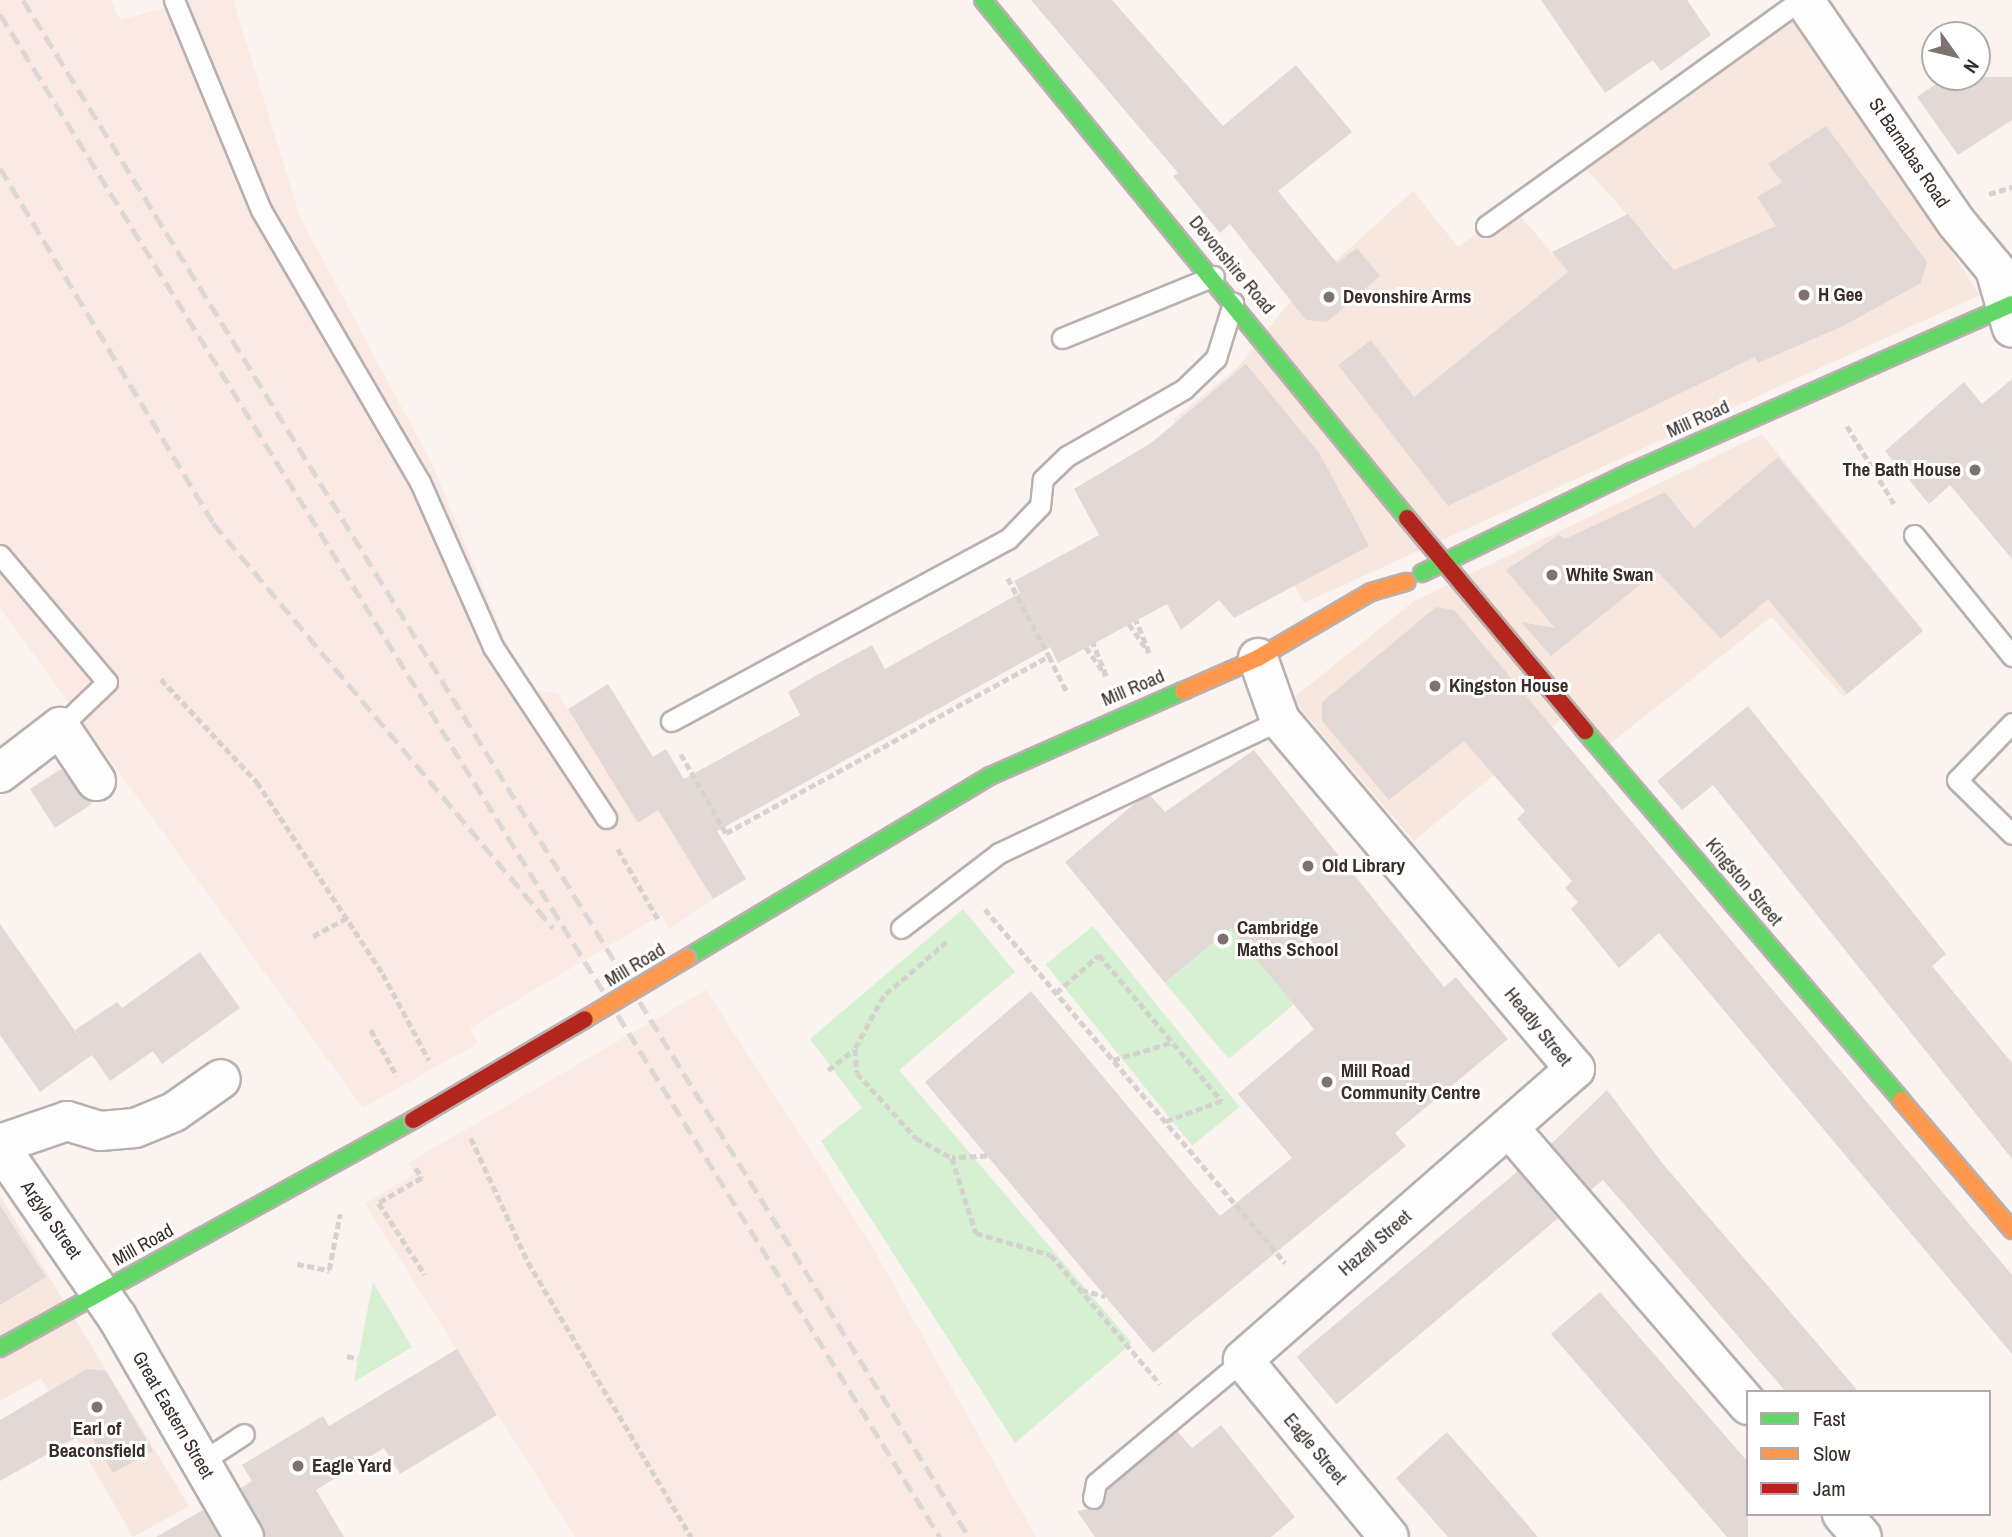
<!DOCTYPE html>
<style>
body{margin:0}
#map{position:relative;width:2012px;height:1537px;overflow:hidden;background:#faf3f0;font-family:"Archivo Narrow",sans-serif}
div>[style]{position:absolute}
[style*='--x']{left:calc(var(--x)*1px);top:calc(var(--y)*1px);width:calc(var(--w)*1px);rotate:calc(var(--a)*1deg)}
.commercial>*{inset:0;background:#f7e7df}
.built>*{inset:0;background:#fbe9e3}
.green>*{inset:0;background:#d6f1d2;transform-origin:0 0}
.building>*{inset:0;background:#e2d9d6;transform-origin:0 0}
.path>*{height:4.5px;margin-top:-2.25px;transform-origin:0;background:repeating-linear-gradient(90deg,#d5d2cf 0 7px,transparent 0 10.5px)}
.roads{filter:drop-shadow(2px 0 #b9b0ad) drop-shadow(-2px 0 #b9b0ad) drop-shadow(0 2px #b9b0ad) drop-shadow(0 -2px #b9b0ad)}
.lane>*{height:19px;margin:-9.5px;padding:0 9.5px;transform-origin:9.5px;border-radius:9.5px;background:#fefdfd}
.street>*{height:38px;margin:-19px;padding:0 19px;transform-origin:19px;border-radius:19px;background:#fefdfd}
.fast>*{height:16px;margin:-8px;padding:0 8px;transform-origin:8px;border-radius:8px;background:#63d668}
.slow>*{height:16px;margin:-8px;padding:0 8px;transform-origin:8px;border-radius:8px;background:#ff974d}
.jam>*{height:16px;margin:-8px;padding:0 8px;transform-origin:8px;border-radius:8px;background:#b3261e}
.rail>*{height:5px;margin-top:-2.5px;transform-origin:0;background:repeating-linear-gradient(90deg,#dbd9d8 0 14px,transparent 0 21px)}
.bridges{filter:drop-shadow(2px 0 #b9b0ad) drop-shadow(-2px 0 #b9b0ad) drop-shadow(0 2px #b9b0ad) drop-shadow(0 -2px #b9b0ad)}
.slow-bridge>*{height:16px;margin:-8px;padding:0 8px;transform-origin:8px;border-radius:8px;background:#ff974d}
.jam-bridge>*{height:16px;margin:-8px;padding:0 8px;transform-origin:8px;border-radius:8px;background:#b3261e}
.dots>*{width:19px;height:19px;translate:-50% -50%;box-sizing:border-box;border:4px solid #fff;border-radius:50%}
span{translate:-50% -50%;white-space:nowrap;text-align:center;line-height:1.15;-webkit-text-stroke:6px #fff;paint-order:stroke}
.street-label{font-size:19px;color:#392d28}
.poi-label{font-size:19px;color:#392d28;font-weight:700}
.left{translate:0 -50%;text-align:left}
.right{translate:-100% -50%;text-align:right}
.legend{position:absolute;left:1746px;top:1390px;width:245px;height:126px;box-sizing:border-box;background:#fff;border:2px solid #b0aba9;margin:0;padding:9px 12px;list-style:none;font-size:21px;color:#392d28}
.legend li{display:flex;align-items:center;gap:14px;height:35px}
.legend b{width:35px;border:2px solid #b0aba9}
.north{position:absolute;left:1921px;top:21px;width:70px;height:70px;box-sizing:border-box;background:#fff;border:2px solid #b0aba9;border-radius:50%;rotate:124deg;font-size:19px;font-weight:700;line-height:28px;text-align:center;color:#392d28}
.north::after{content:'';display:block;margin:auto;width:24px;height:32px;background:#7d726e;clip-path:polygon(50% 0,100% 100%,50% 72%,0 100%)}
</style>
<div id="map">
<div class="commercial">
<i style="clip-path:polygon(1793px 12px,1980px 295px,1304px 603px,1268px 537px,1174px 419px,1239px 366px,1288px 304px,1413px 191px,1458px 247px,1513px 207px,1588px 295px,1668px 260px,1579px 161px)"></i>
<i style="clip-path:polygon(1762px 434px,1923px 630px,1844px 697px,1771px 617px,1603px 749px,1570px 712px,1414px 841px,1292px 699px,1414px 601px)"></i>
<i style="clip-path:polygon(0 1196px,189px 1506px,133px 1537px,41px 1378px,0 1401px)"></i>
</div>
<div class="built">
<i style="clip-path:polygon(0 0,111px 0,120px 20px,192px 0,233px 0,300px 217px,432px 464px,506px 642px,532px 690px,558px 693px,638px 822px,658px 810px,713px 899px,670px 929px,661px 915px,470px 1028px,478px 1043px,363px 1108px,0 608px)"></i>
<i style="clip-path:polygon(706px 990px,869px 1241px,1036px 1537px,575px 1537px,365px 1204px,414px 1174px,408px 1163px)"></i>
</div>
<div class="green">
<i style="clip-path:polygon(963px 909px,1015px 972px,899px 1070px,1132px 1343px,1015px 1443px,821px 1141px,862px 1108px,810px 1039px)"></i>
<i style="left:1093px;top:926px;width:233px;height:61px;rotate:51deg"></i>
<i style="left:1231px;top:928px;width:99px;height:86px;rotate:50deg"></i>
<i style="clip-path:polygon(373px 1282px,412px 1347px,354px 1382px,358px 1359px)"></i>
</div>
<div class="building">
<i style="clip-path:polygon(1031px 0,1112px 0,1223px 126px,1296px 65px,1352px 132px,1278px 191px,1337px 263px,1357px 248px,1380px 276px,1327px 322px,1306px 320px,1230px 224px,1220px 233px,1173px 176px,1178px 173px)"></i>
<i style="clip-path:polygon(1541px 0,1687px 0,1711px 35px,1661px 71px,1653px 60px,1605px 93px)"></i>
<i style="clip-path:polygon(1946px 77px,2012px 77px,2012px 120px,1958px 155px,1917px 97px)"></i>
<i style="clip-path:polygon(1826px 126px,1927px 262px,1921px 283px,1843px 326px,1758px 363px,1755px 357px,1448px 506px,1338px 365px,1371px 340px,1414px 397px,1568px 272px,1552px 252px,1628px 214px,1674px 270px,1776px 226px,1757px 197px,1782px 182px,1768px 164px)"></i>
<i style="clip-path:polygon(1246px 364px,1320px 454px,1369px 546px,1234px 618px,1219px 600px,1181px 630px,1167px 604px,1058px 663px,1050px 647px,717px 831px,746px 879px,713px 899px,658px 810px,638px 823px,568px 709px,608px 684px,653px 757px,666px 749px,684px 779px,800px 715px,788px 692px,815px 676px,872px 645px,885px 669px,1020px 593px,1014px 581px,1099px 535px,1074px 489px,1151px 443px)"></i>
<i style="clip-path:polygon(2012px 379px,2012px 559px,1950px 485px,1929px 504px,1885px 451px,1964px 382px,1982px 404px)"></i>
<i style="clip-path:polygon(1778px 457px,1923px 631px,1847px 694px,1768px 599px,1721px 639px,1657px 571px,1551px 656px,1521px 622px,1555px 628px,1506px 570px,1559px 535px,1565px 539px,1665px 492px,1694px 528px)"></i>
<i style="clip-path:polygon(1436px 607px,1454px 610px,2012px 1275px,2012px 1354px,1659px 933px,1619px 968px,1571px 909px,1578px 902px,1565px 888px,1572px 881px,1517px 819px,1525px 811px,1464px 741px,1389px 800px,1322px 721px,1322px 702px)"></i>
<i style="clip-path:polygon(1748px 706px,1946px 954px,1932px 966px,2012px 1063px,2012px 1159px,1713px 785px,1682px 810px,1657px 781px)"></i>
<i style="clip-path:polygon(1254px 750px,1444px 987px,1456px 977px,1508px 1039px,1395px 1133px,1406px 1146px,1153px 1353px,925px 1082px,1031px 991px,1220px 1216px,1292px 1158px,1238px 1094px,1314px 1029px,1231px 928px,1165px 983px,1065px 862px,1139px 800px,1150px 795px,1165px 812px)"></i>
<i style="clip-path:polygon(61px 769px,92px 804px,55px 828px,30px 789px)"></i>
<i style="clip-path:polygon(0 924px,87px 1048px,75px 1030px,117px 1002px,122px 1008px,200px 952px,240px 1008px,162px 1064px,153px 1051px,110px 1081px,92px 1055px,40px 1092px,0 1035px)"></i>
<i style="clip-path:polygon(1607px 1090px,1663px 1164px,1859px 1392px,1786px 1392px,1603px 1180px,1591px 1190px,1551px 1144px)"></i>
<i style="left:1518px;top:1171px;width:62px;height:289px;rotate:50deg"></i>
<i style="clip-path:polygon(0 1205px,46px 1277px,0 1305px)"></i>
<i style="clip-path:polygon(1600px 1292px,1748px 1462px,1748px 1537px,1727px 1537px,1551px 1334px)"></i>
<i style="clip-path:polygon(457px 1349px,497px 1415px,400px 1474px,384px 1448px,316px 1490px,344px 1537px,266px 1537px,241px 1488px,252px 1481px,242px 1465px,323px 1416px,329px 1426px)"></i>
<i style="clip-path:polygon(87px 1369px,106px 1371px,153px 1451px,113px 1473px,88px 1431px,0 1481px,0 1420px)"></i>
<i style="clip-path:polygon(1221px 1425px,1295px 1517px,1271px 1537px,1095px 1537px,1077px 1511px,1102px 1507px,1107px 1490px,1177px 1431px,1192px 1448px)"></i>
<i style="clip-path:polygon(1447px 1432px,1501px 1494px,1538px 1537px,1448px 1537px,1396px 1478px)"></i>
<i style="clip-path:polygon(203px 1510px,219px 1537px,156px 1537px)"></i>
</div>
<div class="path">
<i style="--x:1989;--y:194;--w:24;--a:-17"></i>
<i style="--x:1847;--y:426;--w:92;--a:58.7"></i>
<i style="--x:1008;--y:578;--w:88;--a:62.3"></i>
<i style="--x:1129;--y:624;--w:35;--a:55"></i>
<i style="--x:1149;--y:653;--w:35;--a:-112"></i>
<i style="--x:1086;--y:647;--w:35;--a:55"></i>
<i style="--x:1106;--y:676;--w:35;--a:-112"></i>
<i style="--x:161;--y:679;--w:141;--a:47"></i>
<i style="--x:257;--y:782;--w:230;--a:56.7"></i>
<i style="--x:383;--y:974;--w:98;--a:61.9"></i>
<i style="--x:681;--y:754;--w:91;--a:60.3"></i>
<i style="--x:726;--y:833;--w:368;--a:-28.7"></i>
<i style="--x:1049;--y:656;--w:42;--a:63.4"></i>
<i style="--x:618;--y:849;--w:83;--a:60.3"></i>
<i style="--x:985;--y:909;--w:464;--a:49.7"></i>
<i style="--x:313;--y:936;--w:38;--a:-28"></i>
<i style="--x:947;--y:942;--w:83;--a:139.4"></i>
<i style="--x:884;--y:996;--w:60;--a:118.7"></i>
<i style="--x:855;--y:1049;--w:24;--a:85"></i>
<i style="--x:857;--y:1073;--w:88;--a:47.8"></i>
<i style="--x:916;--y:1138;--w:41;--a:29.1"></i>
<i style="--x:1056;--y:993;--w:57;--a:-41.5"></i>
<i style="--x:1099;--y:955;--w:191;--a:49.9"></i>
<i style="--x:1222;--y:1101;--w:61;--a:159.8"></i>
<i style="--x:371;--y:1030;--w:53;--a:60.5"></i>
<i style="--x:1113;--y:1060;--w:63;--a:-16.7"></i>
<i style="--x:828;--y:1070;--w:33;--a:-38"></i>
<i style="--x:471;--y:1138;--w:136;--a:65.3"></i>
<i style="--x:528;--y:1262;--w:320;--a:59.3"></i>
<i style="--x:987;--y:1156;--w:35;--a:177"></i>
<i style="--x:952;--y:1158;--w:79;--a:72.3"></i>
<i style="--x:976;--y:1233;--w:78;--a:16.3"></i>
<i style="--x:1051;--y:1255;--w:169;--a:49.8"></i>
<i style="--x:416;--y:1168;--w:12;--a:59"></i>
<i style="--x:422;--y:1178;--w:50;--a:149.8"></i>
<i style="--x:379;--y:1203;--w:85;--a:57.4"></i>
<i style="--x:297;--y:1264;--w:33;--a:11"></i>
<i style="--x:329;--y:1270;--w:57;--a:-78.9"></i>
<i style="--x:1081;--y:1290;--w:25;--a:14"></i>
<i style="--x:347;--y:1356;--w:11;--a:15"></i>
</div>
<div class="roads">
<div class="lane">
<i style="--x:174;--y:0;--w:227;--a:67.5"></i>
<i style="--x:261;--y:210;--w:315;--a:59.7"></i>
<i style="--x:420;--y:482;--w:180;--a:66.1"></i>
<i style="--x:493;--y:647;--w:205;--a:56.5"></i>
<i style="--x:1486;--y:226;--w:388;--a:-35.7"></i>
<i style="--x:1062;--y:338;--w:164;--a:-22.2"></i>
<i style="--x:1914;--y:535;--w:156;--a:51"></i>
<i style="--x:0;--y:555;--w:166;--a:49.9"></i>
<i style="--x:107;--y:682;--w:65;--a:136.2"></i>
<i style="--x:671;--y:721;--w:383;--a:-28.4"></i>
<i style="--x:1008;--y:539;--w:46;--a:-45.9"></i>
<i style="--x:1040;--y:506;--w:27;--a:-84"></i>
<i style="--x:1043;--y:479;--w:33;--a:-44"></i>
<i style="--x:1067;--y:456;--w:135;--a:-29.8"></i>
<i style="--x:1184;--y:389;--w:45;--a:-44.1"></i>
<i style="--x:1216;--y:358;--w:58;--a:-72.8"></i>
<i style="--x:2012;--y:723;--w:79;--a:134"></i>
<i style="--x:1957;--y:780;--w:77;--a:44.5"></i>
<i style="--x:901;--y:928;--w:123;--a:-37.4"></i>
<i style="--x:999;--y:853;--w:311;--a:-25.3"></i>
<i style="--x:201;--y:1462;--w:51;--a:-33.1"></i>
<i style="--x:1093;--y:1498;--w:15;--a:-79"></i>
<i style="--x:1096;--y:1483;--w:192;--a:-39.9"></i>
</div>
<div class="street">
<i style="--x:1804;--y:0;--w:269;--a:55.6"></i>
<i style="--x:1956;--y:222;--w:61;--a:50.3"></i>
<i style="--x:1995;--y:269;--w:61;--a:73.9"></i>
<i style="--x:1258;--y:658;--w:66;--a:70.5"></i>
<i style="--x:1280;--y:720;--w:457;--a:49.8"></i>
<i style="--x:1575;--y:1069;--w:441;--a:138.8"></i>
<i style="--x:1243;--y:1360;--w:229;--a:50.5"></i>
<i style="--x:0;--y:773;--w:76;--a:-37.5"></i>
<i style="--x:60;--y:727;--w:65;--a:56.3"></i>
<i style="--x:1509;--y:1128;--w:366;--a:49.2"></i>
<i style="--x:0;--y:1144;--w:71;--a:-18.9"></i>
<i style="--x:67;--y:1121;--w:34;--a:17"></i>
<i style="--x:100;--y:1131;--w:35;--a:-5"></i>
<i style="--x:135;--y:1128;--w:42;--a:-22.3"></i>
<i style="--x:174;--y:1112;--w:57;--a:-35.1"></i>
<i style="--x:0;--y:1147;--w:206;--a:55.5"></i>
<i style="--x:117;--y:1317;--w:254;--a:60"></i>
<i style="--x:1842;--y:1514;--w:30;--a:49"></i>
</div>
<div class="fast">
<i style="--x:983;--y:0;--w:669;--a:50.7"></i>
<i style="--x:1422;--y:573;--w:232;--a:-25.8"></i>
<i style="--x:1631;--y:472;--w:416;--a:-23.8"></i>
<i style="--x:1585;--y:731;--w:486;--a:49.4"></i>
<i style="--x:687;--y:958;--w:353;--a:-31"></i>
<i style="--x:990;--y:776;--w:211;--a:-23.8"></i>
<i style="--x:0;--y:1348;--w:472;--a:-28.9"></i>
</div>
<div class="slow">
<i style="--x:1183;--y:691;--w:82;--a:-23.7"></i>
<i style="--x:1258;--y:658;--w:131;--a:-30.3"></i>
<i style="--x:1371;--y:592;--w:37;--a:-16"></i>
<i style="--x:1901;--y:1100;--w:171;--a:49.5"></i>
</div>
<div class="jam">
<i style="--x:1407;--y:518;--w:278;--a:50.1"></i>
</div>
</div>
<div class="rail">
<i style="--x:23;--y:0;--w:1805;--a:58.39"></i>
<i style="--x:0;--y:14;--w:1790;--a:58.32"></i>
<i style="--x:0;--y:168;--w:414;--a:59"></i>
<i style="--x:213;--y:523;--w:529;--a:49.99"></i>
</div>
<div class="bridges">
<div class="slow-bridge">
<i style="--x:585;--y:1019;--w:119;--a:-30.9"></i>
</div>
<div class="jam-bridge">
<i style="--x:413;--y:1120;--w:199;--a:-30.4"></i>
</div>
</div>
<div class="dots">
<i style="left:1804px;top:295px;background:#7d726e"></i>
<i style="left:1329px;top:297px;background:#7d726e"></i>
<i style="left:1975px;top:470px;background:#7d726e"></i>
<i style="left:1552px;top:575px;background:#7d726e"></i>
<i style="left:1435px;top:686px;background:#7d726e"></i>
<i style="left:1308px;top:866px;background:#7d726e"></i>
<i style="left:1223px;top:939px;background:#7d726e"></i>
<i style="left:1327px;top:1082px;background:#7d726e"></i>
<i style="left:97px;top:1407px;background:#7d726e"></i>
<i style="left:298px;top:1466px;background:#7d726e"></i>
</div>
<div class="street-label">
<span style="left:1909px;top:153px;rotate:56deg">St Barnabas Road</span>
<span style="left:1232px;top:265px;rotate:50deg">Devonshire Road</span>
<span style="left:1698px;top:419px;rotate:-24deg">Mill Road</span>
<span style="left:1133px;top:688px;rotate:-23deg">Mill Road</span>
<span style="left:1744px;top:882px;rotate:50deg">Kingston Street</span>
<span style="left:635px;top:965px;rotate:-31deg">Mill Road</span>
<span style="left:1538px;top:1027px;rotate:51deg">Headly Street</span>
<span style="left:51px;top:1220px;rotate:55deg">Argyle Street</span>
<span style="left:1375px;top:1243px;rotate:-41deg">Hazell Street</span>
<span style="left:143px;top:1245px;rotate:-29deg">Mill Road</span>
<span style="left:173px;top:1415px;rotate:60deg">Great Eastern Street</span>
<span style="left:1315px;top:1449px;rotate:50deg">Eagle Street</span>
</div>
<div class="poi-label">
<span class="left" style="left:1818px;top:295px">H Gee</span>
<span class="left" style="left:1343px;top:297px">Devonshire Arms</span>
<span class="right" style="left:1961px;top:470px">The Bath House</span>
<span class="left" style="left:1566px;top:575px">White Swan</span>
<span class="left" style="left:1449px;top:686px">Kingston House</span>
<span class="left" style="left:1322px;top:866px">Old Library</span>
<span class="left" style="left:1237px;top:939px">Cambridge<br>Maths School</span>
<span class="left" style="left:1341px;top:1082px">Mill Road<br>Community Centre</span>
<span style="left:97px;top:1440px">Earl of<br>Beaconsfield</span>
<span class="left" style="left:312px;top:1466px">Eagle Yard</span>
</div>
<ul class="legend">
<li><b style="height:9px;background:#63d668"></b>Fast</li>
<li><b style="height:9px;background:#ff974d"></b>Slow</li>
<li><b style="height:9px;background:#b3261e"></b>Jam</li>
</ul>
<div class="north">N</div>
</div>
